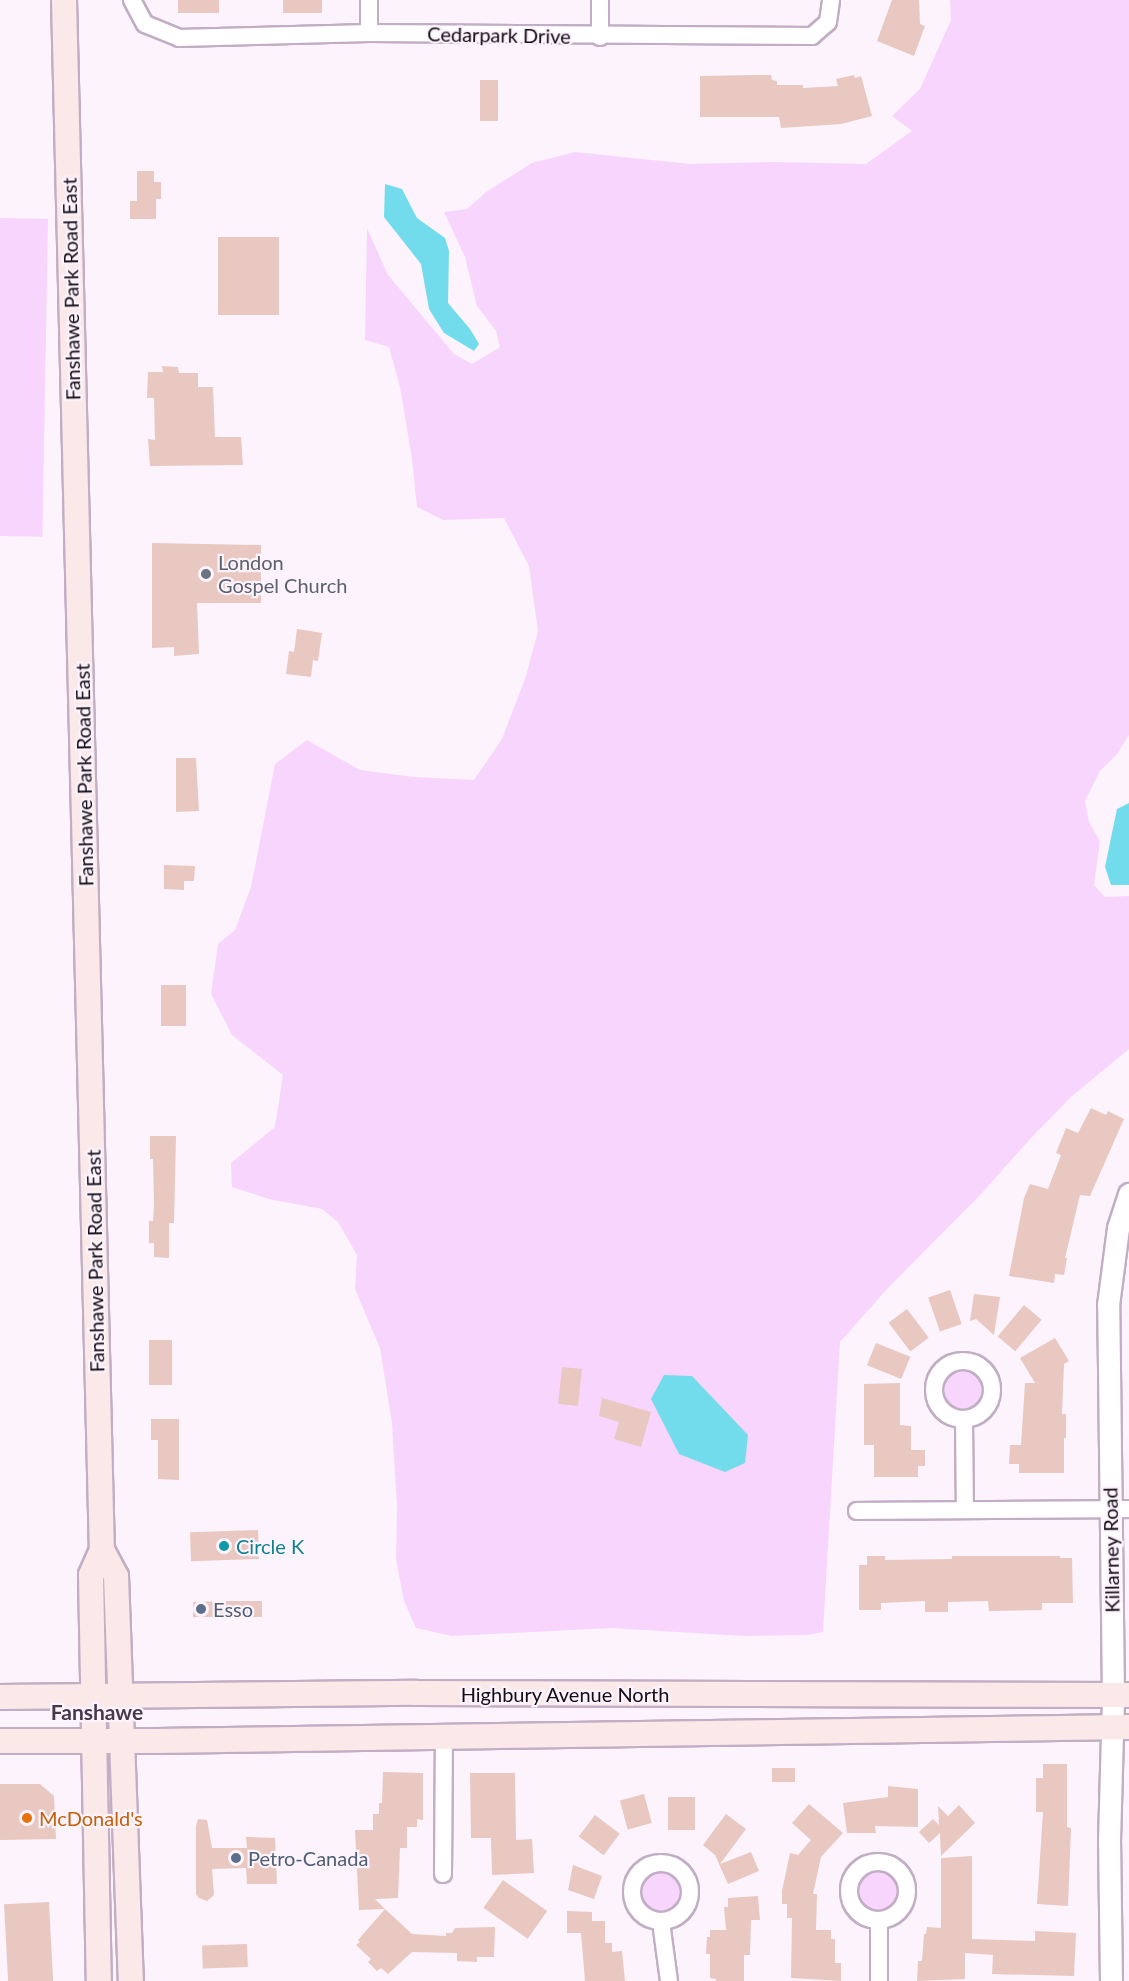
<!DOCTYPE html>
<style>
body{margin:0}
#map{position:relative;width:1129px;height:1981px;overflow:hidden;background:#fcf3fd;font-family:Lato,sans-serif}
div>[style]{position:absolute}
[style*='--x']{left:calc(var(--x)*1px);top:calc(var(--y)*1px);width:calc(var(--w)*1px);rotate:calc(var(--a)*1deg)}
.green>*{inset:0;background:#f8d5fc;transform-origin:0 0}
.round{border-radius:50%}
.water>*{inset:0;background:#72dcec}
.building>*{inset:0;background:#e8c8c0;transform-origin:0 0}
.roads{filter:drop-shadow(2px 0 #c2aec4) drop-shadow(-2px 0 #c2aec4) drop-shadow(0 2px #c2aec4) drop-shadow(0 -2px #c2aec4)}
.minor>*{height:16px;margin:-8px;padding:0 8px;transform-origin:8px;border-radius:8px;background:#fff}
.minor>.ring{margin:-8px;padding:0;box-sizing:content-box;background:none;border:16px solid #fff;border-radius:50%}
.tertiary>*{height:21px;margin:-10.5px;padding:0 10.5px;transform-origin:10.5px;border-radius:10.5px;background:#fff}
.secondary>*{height:24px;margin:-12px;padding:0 12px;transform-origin:12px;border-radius:12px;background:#fae9e8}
.dots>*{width:16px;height:16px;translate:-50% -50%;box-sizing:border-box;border:3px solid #fcf3fd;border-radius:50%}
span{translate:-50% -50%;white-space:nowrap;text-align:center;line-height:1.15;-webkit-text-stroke:4.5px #fcf3fd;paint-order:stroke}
.street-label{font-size:20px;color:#130c14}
.worship-label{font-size:20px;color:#5b616d}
.left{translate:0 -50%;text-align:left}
.culture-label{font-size:20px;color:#0d838f}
.service-label{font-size:20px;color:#4e5e75}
.food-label{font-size:20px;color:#c56008}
.neighbourhood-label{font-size:21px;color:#49384b;font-weight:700}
</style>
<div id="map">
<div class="green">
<i style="clip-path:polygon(950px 0,1129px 0,1129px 735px,1117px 754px,1100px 771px,1085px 801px,1089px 822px,1100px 841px,1094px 885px,1105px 897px,1129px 896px,1129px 1049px,1072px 1096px,1030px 1139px,980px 1195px,888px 1288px,840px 1342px,823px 1632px,808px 1635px,744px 1636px,611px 1628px,452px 1636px,416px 1628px,404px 1601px,396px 1559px,397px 1507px,392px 1423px,380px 1348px,355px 1289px,357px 1255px,338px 1222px,322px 1209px,269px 1199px,232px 1187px,231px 1163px,275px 1127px,283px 1075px,232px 1035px,211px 994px,218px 944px,235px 930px,251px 887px,275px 764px,307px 740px,360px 770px,414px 777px,474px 780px,502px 739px,526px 676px,538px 631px,529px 566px,504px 518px,443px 520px,417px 507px,412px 459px,400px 387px,389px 347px,365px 340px,367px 228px,388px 275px,454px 354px,472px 364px,500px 347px,496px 331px,477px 306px,465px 257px,444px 212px,467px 209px,486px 192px,532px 163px,575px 152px,690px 164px,773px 162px,866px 164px,912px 131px,892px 116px,920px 89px,951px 20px)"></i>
<i style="left:0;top:218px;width:48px;height:318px;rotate:1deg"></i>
<i class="round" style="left:944px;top:1371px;width:40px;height:40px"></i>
<i class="round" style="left:859px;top:1871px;width:40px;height:40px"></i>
<i class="round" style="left:641px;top:1872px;width:40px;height:40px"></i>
</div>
<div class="water">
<i style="clip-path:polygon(385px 184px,402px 189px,417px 218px,445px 238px,449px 251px,448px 303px,470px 329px,479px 344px,474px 351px,444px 333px,429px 309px,421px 264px,384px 217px)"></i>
<i style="clip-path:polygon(1129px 803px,1129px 885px,1111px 885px,1105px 867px,1117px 809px)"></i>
<i style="clip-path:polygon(664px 1375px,692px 1376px,748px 1435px,745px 1463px,725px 1472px,679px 1454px,651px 1399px)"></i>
</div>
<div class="building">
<i style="left:178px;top:0;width:41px;height:13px"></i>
<i style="left:283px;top:0;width:39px;height:13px"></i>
<i style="clip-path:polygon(892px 0,919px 0,920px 24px,925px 26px,914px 56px,877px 41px)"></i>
<i style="clip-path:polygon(755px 75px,771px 75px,772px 80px,777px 81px,777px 85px,803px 85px,803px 88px,838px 86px,836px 79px,854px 75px,855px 78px,861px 76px,872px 116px,841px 124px,781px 128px,779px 117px,700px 117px,700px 76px)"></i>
<i style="left:480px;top:80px;width:18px;height:41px"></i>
<i style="clip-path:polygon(137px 171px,154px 171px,154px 182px,161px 182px,161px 199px,156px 199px,156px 219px,130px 219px,130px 201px,137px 201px)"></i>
<i style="left:218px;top:237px;width:61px;height:78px"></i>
<i style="clip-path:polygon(162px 366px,178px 367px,179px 373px,198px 373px,198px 387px,213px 387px,215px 437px,241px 437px,243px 465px,150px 466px,148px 439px,155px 440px,154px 398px,147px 398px,148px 372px,163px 372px)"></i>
<i style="clip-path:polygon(152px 543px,261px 545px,261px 603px,197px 603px,199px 654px,174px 656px,174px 647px,152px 648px)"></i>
<i style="clip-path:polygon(297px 629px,322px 633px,318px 661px,313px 660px,311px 677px,286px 674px,289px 651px,294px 652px)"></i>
<i style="clip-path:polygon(176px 758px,196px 758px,199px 811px,176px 812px)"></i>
<i style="clip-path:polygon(164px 865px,195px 866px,194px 881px,184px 881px,184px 890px,164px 889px)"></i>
<i style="left:161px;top:985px;width:25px;height:41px"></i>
<i style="clip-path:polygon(1091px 1108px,1106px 1115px,1108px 1111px,1124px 1119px,1090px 1196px,1080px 1195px,1065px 1258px,1067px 1258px,1064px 1275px,1055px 1274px,1054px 1283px,1009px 1276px,1024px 1198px,1030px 1184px,1048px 1189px,1061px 1155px,1056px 1153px,1066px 1128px,1078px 1133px)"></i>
<i style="clip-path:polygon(150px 1136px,176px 1136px,174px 1223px,169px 1223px,169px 1258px,154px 1257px,154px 1243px,149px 1243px,149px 1221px,153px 1221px,154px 1205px,153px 1159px,150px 1159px)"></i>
<i style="left:950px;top:1290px;width:36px;height:23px;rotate:71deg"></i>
<i style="clip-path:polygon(974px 1294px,1000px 1297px,994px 1335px,976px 1319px,970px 1321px)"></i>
<i style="left:1024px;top:1305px;width:23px;height:41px;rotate:40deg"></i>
<i style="left:907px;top:1309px;width:36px;height:23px;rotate:53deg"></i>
<i style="clip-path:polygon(1055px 1338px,1069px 1361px,1064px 1364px,1062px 1414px,1066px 1414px,1066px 1438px,1064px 1438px,1064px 1473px,1019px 1473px,1019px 1464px,1009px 1464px,1010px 1445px,1021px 1445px,1025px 1383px,1035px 1383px,1020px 1358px)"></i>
<i style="left:172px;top:1340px;width:45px;height:23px;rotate:90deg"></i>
<i style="left:876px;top:1343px;width:37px;height:24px;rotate:22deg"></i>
<i style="left:562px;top:1367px;width:20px;height:37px;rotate:6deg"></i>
<i style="clip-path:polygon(900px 1383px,900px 1425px,911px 1426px,911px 1450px,925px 1450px,925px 1466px,918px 1466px,918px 1477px,874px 1477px,874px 1445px,864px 1445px,864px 1384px)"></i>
<i style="clip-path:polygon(602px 1398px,651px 1412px,641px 1447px,614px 1439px,619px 1422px,599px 1416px)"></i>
<i style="clip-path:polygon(151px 1419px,179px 1419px,179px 1480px,158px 1479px,158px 1440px,151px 1440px)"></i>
<i style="left:258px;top:1530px;width:29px;height:68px;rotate:88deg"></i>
<i style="clip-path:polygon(867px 1556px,885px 1556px,885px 1560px,952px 1559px,952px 1556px,1060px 1556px,1060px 1558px,1072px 1558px,1073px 1603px,1042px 1603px,1042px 1610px,989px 1611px,988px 1601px,948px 1602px,948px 1612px,925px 1612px,925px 1601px,881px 1603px,881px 1610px,859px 1610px,859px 1565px,867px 1565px)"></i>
<i style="clip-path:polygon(227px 1601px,262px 1601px,262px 1617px,193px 1617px,193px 1602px)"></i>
<i style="clip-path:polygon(1043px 1764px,1067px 1764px,1067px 1827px,1071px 1828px,1068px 1906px,1037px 1904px,1043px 1812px,1036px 1812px,1036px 1778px,1043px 1778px)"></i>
<i style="left:772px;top:1768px;width:23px;height:14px"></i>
<i style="clip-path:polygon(383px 1772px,423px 1773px,423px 1820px,417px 1819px,417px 1827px,407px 1827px,407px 1848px,400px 1848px,398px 1898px,375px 1899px,385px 1909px,359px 1910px,355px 1830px,373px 1830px,373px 1814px,379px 1814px,379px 1803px,382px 1803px)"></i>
<i style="clip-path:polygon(470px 1773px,515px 1773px,516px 1840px,532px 1839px,534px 1873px,492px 1875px,491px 1838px,471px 1838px)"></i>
<i style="clip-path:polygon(0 1784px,40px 1784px,54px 1796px,56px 1839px,0 1840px)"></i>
<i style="clip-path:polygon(888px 1786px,918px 1789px,918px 1827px,875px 1826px,876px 1833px,847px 1833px,843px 1803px,888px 1797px)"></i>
<i style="left:644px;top:1794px;width:30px;height:25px;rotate:75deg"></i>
<i style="left:668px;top:1797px;width:27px;height:33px"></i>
<i style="clip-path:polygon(809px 1804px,843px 1833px,821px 1857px,813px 1894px,817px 1894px,816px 1930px,831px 1930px,831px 1939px,835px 1939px,835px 1963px,841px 1963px,841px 1981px,791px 1978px,792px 1918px,787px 1918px,787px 1904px,782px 1904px,782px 1891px,790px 1853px,798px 1855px,811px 1840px,792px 1823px)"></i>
<i style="clip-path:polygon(959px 1805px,975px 1823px,941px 1856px,940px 1833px,929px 1843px,919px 1832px,933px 1819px,939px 1825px,938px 1806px,948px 1816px)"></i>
<i style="clip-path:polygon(726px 1814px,746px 1829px,720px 1864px,751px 1852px,759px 1871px,728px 1884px,715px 1855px,703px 1845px)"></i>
<i style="left:595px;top:1815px;width:31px;height:27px;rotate:37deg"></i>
<i style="clip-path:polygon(198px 1819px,207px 1820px,212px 1848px,247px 1848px,246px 1837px,275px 1838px,277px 1884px,247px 1884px,246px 1868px,212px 1869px,214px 1895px,207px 1901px,199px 1898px,196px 1894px,196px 1826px)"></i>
<i style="clip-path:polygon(972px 1856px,972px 1939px,1035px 1941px,1035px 1931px,1076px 1933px,1074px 1976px,992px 1974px,993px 1955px,965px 1953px,965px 1979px,917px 1981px,918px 1961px,922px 1961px,924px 1934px,926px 1934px,927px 1927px,941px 1928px,941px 1858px)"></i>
<i style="clip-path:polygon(573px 1865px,602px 1876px,594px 1899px,568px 1890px)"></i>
<i style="left:503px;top:1880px;width:54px;height:34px;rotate:35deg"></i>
<i style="clip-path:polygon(758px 1896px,760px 1920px,751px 1920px,750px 1955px,744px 1955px,744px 1981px,716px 1981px,716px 1979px,710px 1978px,710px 1954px,706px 1954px,707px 1937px,710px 1937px,710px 1930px,726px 1930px,724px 1907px,728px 1907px,728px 1898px)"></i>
<i style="left:49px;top:1902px;width:79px;height:45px;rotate:87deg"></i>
<i style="clip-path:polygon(385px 1909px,412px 1934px,446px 1936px,446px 1933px,452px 1933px,455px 1928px,495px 1927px,494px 1957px,477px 1957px,477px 1962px,457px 1961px,457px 1953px,412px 1952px,388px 1974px,381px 1968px,377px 1971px,368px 1962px,371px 1959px,356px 1945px,360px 1942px,358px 1940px)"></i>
<i style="clip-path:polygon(567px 1911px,592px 1912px,592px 1921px,605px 1921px,605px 1943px,612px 1943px,612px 1952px,622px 1951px,625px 1981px,585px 1981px,581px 1933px,567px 1933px)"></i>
<i style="left:247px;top:1944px;width:23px;height:45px;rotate:88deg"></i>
</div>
<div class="roads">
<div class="minor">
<i style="--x:132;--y:0;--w:27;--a:62"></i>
<i style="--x:145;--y:24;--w:37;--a:22"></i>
<i style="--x:179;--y:38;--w:190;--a:-1.5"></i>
<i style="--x:369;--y:33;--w:443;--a:0.4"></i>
<i style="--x:812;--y:36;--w:21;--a:-41"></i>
<i style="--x:828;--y:22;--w:22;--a:-82"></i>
<i style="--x:369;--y:0;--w:33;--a:90"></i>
<i style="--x:600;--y:37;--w:37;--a:-90"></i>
<i class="ring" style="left:934px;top:1361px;width:42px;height:42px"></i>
<i style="--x:964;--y:1420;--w:89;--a:89.4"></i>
<i style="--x:857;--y:1511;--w:272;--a:-0.4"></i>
<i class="ring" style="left:849px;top:1862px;width:42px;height:42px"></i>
<i class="ring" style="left:632px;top:1863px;width:42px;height:42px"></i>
<i style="--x:443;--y:1874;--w:138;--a:-89.6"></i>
<i style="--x:661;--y:1922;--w:60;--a:82.3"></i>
<i style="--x:879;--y:1981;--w:61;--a:-90"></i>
</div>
<div class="tertiary">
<i style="--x:1111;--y:1981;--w:140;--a:-90.8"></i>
<i style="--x:1109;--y:1841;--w:145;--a:-88.4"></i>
<i style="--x:1113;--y:1696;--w:391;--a:-90.7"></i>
<i style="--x:1108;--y:1305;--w:78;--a:-82.6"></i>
<i style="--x:1118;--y:1228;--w:36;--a:-72"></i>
</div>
<div class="secondary">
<i style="--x:64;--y:0;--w:1550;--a:88.6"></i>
<i style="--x:102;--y:1550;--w:27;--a:114"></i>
<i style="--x:91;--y:1575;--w:406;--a:88.9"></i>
<i style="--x:102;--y:1550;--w:30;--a:62"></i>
<i style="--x:116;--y:1576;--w:405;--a:87.9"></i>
<i style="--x:0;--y:1697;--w:416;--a:-0.6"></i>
<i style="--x:416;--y:1693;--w:713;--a:0.16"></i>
<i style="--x:0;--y:1741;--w:156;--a:0"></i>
<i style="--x:156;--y:1741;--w:973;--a:-0.82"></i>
</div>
</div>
<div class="dots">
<i style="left:206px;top:574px;background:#6b7280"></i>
<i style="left:224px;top:1546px;background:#0f9aa8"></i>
<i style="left:201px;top:1609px;background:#5c6f8a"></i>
<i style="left:27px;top:1818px;background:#e8710a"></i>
<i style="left:236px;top:1858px;background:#5c6f8a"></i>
</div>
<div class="street-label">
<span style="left:499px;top:35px;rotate:1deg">Cedarpark Drive</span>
<span style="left:71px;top:289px;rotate:-91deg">Fanshawe Park Road East</span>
<span style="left:84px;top:775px;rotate:-91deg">Fanshawe Park Road East</span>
<span style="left:95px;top:1261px;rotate:-91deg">Fanshawe Park Road East</span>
<span style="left:1111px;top:1550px;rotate:-91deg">Killarney Road</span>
<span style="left:565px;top:1694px">Highbury Avenue North</span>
</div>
<div class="worship-label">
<span class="left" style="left:218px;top:574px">London<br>Gospel Church</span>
</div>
<div class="culture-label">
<span class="left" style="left:236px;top:1546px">Circle K</span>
</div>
<div class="service-label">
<span class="left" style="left:213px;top:1609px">Esso</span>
<span class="left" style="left:248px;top:1858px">Petro-Canada</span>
</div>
<div class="food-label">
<span class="left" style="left:39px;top:1818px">McDonald's</span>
</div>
<div class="neighbourhood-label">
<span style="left:97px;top:1712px">Fanshawe</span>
</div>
</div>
